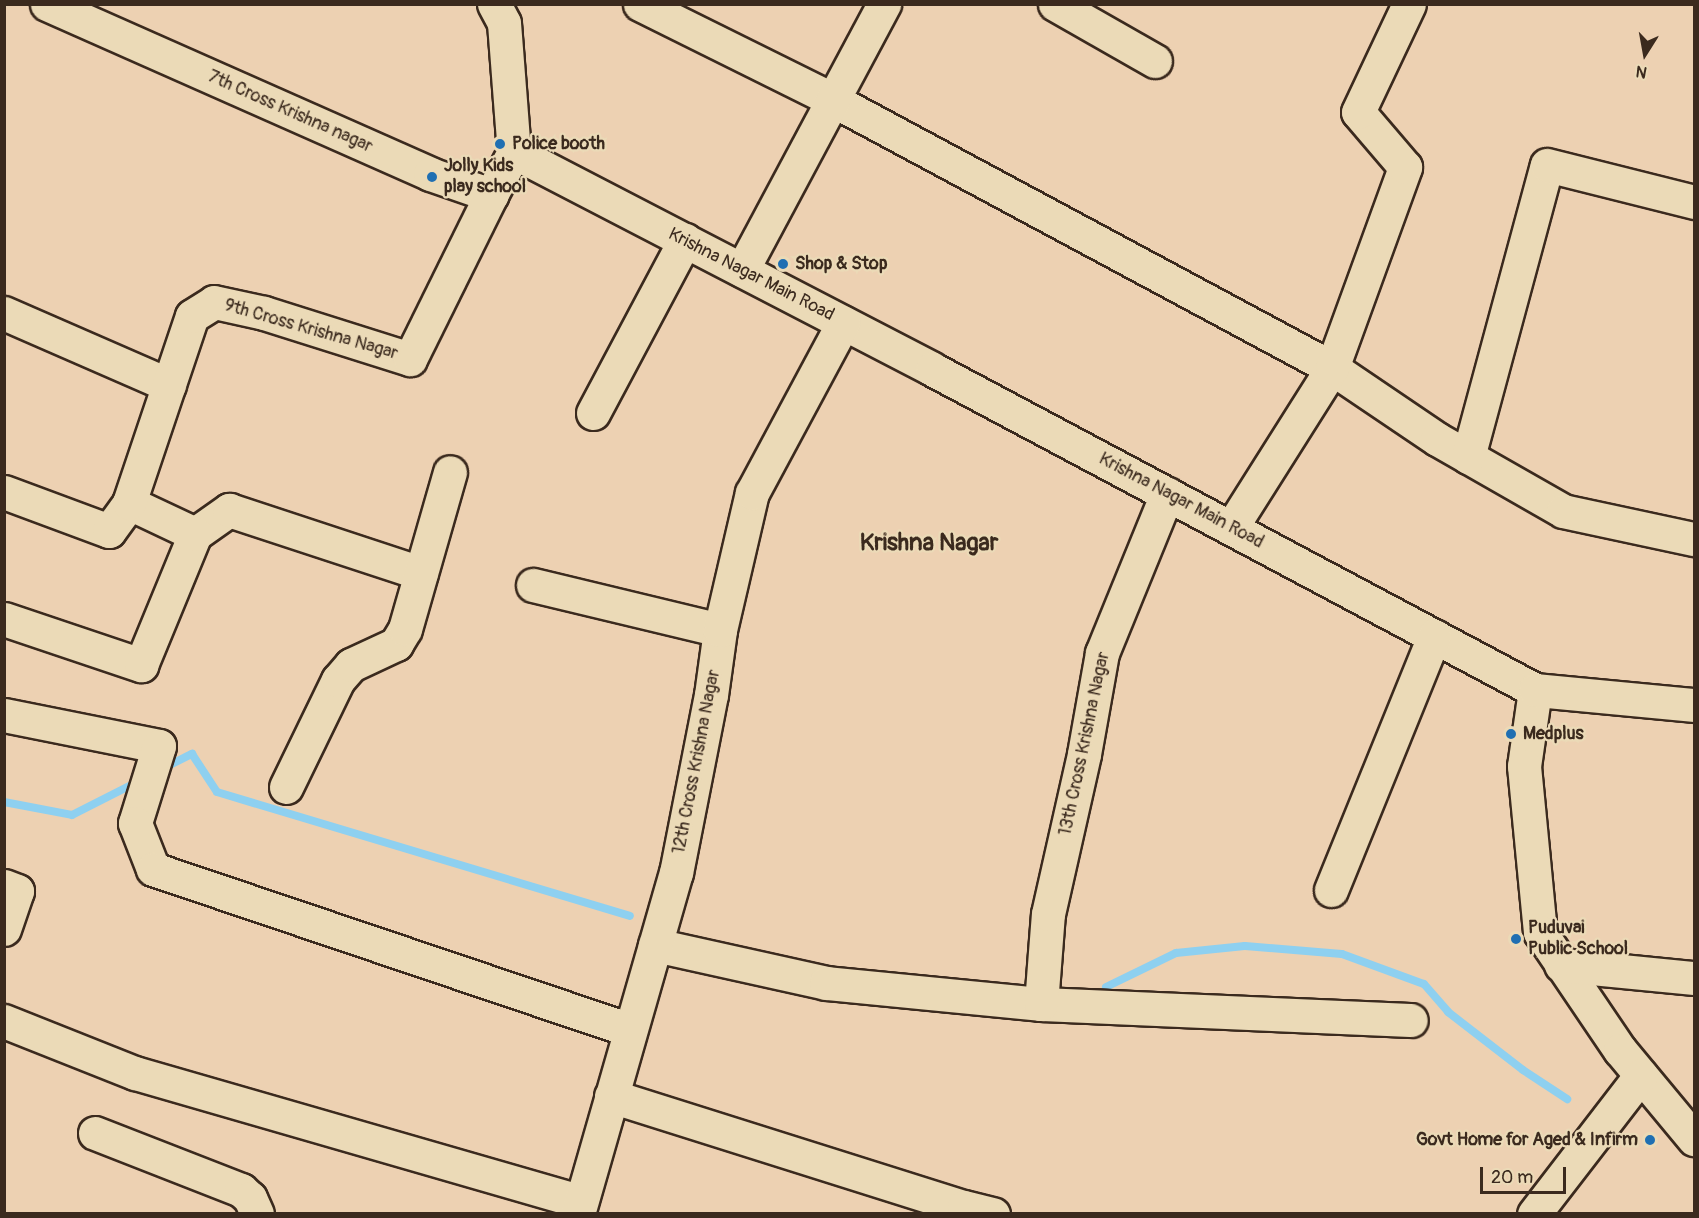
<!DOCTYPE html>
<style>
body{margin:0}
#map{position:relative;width:1699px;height:1218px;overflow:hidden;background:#edd1b2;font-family:Pangolin,sans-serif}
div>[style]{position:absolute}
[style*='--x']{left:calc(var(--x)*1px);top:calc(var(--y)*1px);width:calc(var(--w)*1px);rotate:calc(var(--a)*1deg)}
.stream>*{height:8px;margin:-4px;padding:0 4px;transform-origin:4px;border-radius:4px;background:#8ed0f0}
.roads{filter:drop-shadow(2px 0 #3b2a1e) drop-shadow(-2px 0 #3b2a1e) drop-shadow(0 2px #3b2a1e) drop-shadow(0 -2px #3b2a1e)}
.minor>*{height:33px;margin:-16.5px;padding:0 16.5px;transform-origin:16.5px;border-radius:16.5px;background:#ebdab7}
.dots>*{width:16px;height:16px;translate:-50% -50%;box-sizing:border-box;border:3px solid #ebdab7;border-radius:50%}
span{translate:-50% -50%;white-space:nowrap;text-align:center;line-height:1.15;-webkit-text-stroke:4.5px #ebdab7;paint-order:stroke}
.street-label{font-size:18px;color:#3b2a1e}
.poi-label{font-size:18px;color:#3b2a1e;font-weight:700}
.left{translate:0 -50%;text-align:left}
.right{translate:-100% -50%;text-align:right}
.district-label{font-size:24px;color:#3b2a1e;font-weight:700}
.frame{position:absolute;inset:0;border:6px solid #3b2a1e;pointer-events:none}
.north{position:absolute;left:1615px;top:24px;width:60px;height:60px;-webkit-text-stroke:4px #ebdab7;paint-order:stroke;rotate:191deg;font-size:16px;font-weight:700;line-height:24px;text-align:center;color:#3b2a1e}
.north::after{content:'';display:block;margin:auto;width:21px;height:27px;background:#3b2a1e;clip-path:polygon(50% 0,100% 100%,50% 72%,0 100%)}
.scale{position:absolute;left:1480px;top:1167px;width:86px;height:27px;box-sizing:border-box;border:3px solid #3b2a1e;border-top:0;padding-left:8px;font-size:18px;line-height:21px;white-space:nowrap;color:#3b2a1e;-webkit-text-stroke:4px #ebdab7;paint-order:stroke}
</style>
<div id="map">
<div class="stream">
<i style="--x:162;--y:769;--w:34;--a:-27"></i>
<i style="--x:192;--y:754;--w:45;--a:56.7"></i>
<i style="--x:217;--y:792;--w:431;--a:16.7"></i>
<i style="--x:4;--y:802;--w:69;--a:10.8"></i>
<i style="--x:72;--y:815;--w:73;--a:-26.9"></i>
<i style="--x:1106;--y:987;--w:78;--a:-25.9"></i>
<i style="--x:1176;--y:953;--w:69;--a:-5.8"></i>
<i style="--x:1245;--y:946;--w:97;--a:4.7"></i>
<i style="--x:1342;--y:954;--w:87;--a:20.1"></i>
<i style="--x:1424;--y:984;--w:37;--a:49"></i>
<i style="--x:1448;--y:1012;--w:95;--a:37.7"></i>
<i style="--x:1523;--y:1070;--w:53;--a:33.4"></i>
</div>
<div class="roads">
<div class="minor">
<i style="--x:47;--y:4;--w:419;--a:23.9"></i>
<i style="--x:430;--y:174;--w:65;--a:19"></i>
<i style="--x:491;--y:195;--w:49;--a:-61.9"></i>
<i style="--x:494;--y:4;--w:21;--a:62"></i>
<i style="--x:504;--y:23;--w:129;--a:85.6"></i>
<i style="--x:514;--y:152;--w:471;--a:27.4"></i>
<i style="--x:932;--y:369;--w:683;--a:28.03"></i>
<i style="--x:1535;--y:690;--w:77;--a:98.2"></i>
<i style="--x:1524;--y:766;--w:167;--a:84.5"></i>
<i style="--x:1540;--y:932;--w:143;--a:55.9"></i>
<i style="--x:1620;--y:1050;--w:116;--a:50.3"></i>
<i style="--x:640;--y:4;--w:216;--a:26.4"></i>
<i style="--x:833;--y:100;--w:566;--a:28.24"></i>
<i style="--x:1332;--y:368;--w:127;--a:34.1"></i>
<i style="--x:1437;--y:439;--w:145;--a:29.7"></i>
<i style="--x:1563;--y:511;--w:134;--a:12.1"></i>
<i style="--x:1055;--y:4;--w:115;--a:29.7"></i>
<i style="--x:742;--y:270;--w:302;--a:-61.9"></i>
<i style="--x:4;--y:313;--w:180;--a:23.6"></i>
<i style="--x:593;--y:413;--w:196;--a:-62"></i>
<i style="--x:1468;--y:457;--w:302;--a:-74.9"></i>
<i style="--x:1547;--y:165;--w:152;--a:14.1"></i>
<i style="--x:4;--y:492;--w:112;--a:20.4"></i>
<i style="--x:109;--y:531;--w:34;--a:-54"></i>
<i style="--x:1231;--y:528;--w:189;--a:-57.7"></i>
<i style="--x:1332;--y:368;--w:214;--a:-70"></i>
<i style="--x:1405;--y:167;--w:72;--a:-130.5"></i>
<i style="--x:1358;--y:112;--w:119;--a:-64.7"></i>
<i style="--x:195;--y:534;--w:42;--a:-35.2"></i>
<i style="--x:229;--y:510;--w:202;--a:18.2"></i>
<i style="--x:533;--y:585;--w:192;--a:13.5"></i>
<i style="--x:4;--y:619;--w:145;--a:18.6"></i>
<i style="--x:141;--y:665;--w:142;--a:-67.6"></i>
<i style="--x:195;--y:534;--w:73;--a:-154.8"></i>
<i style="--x:129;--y:503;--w:197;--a:-71.4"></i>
<i style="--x:192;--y:316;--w:26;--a:-32"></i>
<i style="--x:214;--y:302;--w:51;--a:12.4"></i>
<i style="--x:264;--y:313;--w:153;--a:17.5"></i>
<i style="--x:410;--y:359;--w:183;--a:-63.7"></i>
<i style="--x:1535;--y:690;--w:160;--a:5.4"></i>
<i style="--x:4;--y:715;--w:158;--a:11.3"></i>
<i style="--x:159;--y:746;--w:81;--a:107.3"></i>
<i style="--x:135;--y:823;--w:49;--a:68.6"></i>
<i style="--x:153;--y:869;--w:503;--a:18.65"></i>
<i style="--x:286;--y:787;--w:119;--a:-64.1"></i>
<i style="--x:338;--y:680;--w:20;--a:-49"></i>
<i style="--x:351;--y:665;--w:50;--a:-25"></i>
<i style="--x:396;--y:644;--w:17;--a:-59"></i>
<i style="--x:405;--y:629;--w:163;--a:-74"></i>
<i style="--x:4;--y:886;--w:14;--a:21"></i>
<i style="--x:17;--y:891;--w:40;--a:108.9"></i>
<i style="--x:1331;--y:890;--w:274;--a:-67.9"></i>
<i style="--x:655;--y:945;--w:175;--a:12.5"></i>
<i style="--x:826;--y:983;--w:216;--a:5.6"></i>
<i style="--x:1041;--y:1004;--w:370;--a:2.5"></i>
<i style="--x:1561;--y:965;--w:134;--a:5.6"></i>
<i style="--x:1041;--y:1004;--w:90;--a:-85.6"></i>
<i style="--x:1048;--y:914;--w:164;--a:-77.3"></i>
<i style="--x:1084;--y:754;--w:103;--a:-79.9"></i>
<i style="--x:1102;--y:653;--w:172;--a:-67.8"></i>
<i style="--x:4;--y:1021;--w:141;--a:21.7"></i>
<i style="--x:135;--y:1073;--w:464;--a:16.1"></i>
<i style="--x:611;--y:1096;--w:370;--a:17.5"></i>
<i style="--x:964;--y:1207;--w:30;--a:14"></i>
<i style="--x:95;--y:1133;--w:157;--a:21.3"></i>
<i style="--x:241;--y:1190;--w:12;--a:42"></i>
<i style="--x:250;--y:1198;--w:17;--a:66"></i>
<i style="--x:578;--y:1214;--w:355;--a:-74"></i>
<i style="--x:676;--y:873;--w:181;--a:-78.9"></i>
<i style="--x:711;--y:695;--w:66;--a:-82.1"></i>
<i style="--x:720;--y:630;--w:141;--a:-76.9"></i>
<i style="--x:752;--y:493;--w:193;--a:-61.8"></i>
<i style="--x:1534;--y:1214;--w:175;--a:-52.4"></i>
</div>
</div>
<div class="dots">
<i style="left:500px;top:144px;background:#1f6fb2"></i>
<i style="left:432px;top:177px;background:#1f6fb2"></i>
<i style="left:783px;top:264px;background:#1f6fb2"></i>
<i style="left:1511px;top:734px;background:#1f6fb2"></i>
<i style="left:1516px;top:939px;background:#1f6fb2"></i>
<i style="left:1650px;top:1140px;background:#1f6fb2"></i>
</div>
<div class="street-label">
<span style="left:290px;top:112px;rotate:24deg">7th Cross Krishna nagar</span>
<span style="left:751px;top:275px;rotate:27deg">Krishna Nagar Main Road</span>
<span style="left:311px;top:330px;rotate:16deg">9th Cross Krishna Nagar</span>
<span style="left:1181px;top:501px;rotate:28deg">Krishna Nagar Main Road</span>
<span style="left:1085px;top:744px;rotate:-78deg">13th Cross Krishna Nagar</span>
<span style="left:697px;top:762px;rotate:-79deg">12th Cross Krishna Nagar</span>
</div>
<div class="poi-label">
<span class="left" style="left:512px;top:144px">Police booth</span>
<span class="left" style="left:444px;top:177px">Jolly Kids<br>play school</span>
<span class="left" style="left:795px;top:264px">Shop &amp; Stop</span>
<span class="left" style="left:1523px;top:734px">Medplus</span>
<span class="left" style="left:1528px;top:939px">Puduvai<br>Public School</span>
<span class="right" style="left:1638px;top:1140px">Govt Home for Aged &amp; Infirm</span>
</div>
<div class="district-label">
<span style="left:929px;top:543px">Krishna Nagar</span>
</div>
<div class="frame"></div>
<div class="north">N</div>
<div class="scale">20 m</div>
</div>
